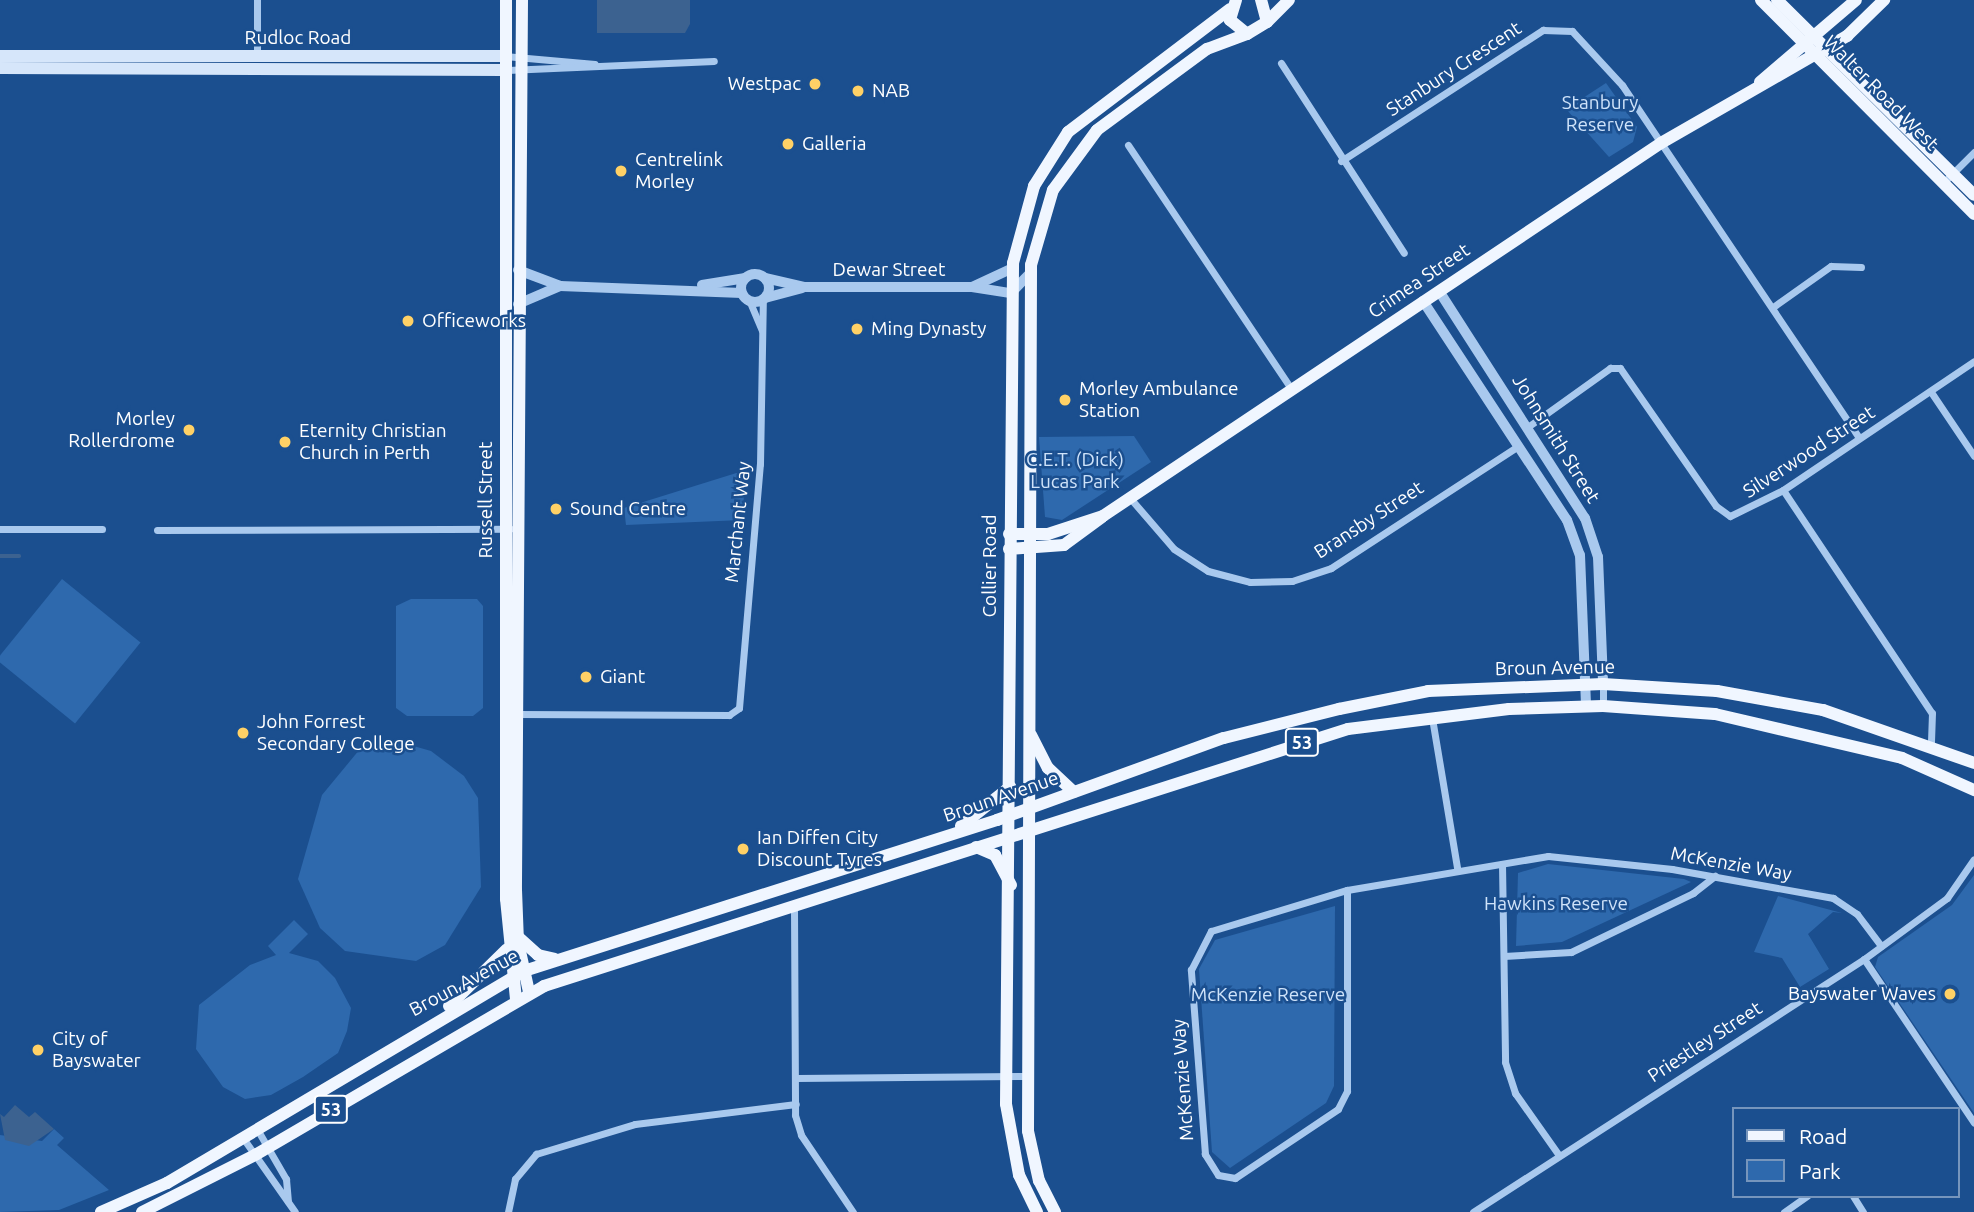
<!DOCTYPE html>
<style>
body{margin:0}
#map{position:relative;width:1974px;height:1212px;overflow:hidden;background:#1b4f8f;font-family:Ubuntu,sans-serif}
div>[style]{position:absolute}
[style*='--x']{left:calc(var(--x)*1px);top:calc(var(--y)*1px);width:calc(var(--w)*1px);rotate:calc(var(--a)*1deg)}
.green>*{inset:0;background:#2e69ad;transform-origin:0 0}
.water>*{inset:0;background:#3c6290}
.stream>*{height:3.5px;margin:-1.75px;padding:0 1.75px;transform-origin:1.75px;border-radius:1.75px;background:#3c6290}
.minor>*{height:7px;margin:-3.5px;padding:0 3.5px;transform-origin:3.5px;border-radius:3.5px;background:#a9c9ee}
.tertiary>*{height:10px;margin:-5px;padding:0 5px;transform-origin:5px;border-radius:5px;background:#a9c9ee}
.tertiary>.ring{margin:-5px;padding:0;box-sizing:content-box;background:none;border:10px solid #a9c9ee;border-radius:50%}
.secondary>*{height:12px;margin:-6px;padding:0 6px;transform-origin:6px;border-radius:6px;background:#d6e6fa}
.primary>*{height:12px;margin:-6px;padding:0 6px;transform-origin:6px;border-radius:6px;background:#f0f6ff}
.dots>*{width:19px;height:19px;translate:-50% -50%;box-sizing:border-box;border:4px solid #1b4f8f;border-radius:50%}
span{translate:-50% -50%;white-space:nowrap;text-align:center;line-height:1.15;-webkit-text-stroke:5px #1b4f8f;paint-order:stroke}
.shield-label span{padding:2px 5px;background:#1b4f8f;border:2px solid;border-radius:5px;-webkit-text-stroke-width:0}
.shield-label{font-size:18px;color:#fff;font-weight:700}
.street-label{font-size:19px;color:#fff}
.poi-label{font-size:19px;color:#fff}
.right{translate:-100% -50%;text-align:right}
.left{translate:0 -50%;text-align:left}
.park-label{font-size:19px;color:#cfe3fa}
.legend{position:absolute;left:1732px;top:1107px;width:228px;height:91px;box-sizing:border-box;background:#1b4f8f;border:2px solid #7695bc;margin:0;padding:9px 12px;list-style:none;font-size:21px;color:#fff}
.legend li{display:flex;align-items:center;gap:14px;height:35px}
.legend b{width:35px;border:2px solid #7695bc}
</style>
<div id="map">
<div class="green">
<i style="clip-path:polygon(1606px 83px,1637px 127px,1633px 142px,1609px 157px,1566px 109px)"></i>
<i style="clip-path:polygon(1134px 436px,1151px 462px,1062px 520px,1045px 517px,1039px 437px)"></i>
<i style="clip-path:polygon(746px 470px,742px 520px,626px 525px,624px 508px)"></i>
<i style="left:62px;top:579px;width:101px;height:104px;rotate:39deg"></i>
<i style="clip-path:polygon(411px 599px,477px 599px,483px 606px,483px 708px,473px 716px,407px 716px,396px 708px,396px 606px)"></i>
<i style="clip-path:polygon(389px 739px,431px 751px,464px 776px,478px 798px,481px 887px,445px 945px,416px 961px,345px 951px,320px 928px,298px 879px,322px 795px,360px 749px)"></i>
<i style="clip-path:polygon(1548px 864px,1684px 879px,1691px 882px,1562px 942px,1516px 946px,1518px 873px)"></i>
<i style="clip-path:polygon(1974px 875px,1974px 1113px,1875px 967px,1878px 957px,1952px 905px)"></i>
<i style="clip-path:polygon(1778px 896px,1842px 913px,1833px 912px,1808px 934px,1829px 969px,1800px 987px,1782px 958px,1754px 952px)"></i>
<i style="clip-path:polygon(1335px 906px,1334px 1086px,1326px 1103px,1230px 1168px,1212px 1152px,1199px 969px,1215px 940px)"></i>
<i style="clip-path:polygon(294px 920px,308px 934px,289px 953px,318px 961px,335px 978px,351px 1008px,347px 1031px,338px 1053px,303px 1077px,271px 1095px,245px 1099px,223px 1087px,196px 1049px,199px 1005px,250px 965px,276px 955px,268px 946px)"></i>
<i style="clip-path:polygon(54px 1129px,64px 1138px,57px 1145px,109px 1190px,59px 1210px,0 1212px,0 1135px,42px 1141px)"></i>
</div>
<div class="water">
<i style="clip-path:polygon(597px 0,690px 0,690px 24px,685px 33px,597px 33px)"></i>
<i style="clip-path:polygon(15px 1105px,29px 1117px,35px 1112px,54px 1129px,29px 1146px,5px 1140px,0 1114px,4px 1117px)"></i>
</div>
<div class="stream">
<i style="--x:0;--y:556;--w:19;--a:0"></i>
</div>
<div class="minor">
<i style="--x:257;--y:0;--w:57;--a:90"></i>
<i style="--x:505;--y:56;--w:90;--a:5.1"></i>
<i style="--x:1281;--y:63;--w:226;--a:57.1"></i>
<i style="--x:505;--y:70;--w:209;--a:-2.5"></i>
<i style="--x:1128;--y:145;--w:295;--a:56.2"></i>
<i style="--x:1341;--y:161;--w:241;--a:-33"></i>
<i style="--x:1543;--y:30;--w:29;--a:2"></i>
<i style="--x:1572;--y:31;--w:74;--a:47.2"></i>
<i style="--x:1622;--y:85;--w:425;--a:56.1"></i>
<i style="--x:1943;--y:183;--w:44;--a:-45"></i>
<i style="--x:749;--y:300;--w:33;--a:67"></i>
<i style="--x:1773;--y:307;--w:71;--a:-35.3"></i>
<i style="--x:1831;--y:266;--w:30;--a:2"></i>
<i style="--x:1931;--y:392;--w:77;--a:56.1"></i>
<i style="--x:1529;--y:426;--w:100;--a:-35.6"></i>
<i style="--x:1610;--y:368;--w:10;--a:0"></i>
<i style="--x:1620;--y:368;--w:168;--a:55.2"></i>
<i style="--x:1716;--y:506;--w:17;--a:36"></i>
<i style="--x:1730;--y:516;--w:59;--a:-26.1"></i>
<i style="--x:1783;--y:490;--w:230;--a:-34"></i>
<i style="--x:1783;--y:490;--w:268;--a:56.3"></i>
<i style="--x:1932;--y:713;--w:31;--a:92"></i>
<i style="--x:1130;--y:498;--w:67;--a:49.2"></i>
<i style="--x:1174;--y:549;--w:40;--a:32.9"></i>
<i style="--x:1208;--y:571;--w:43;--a:14.7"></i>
<i style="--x:1250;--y:582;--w:42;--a:-1.4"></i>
<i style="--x:1292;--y:581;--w:41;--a:-18.4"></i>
<i style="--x:1331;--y:568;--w:223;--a:-33.1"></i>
<i style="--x:0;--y:529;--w:102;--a:0"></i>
<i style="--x:157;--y:530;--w:353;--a:-0.2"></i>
<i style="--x:1603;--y:684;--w:22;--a:90"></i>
<i style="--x:517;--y:714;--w:212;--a:0.3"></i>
<i style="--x:729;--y:715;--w:12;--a:-35"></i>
<i style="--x:739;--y:708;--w:245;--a:-85.1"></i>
<i style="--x:760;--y:464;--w:164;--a:-89"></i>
<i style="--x:1432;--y:718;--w:152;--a:80.5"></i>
<i style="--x:1502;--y:864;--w:198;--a:89.1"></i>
<i style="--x:1505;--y:1062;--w:33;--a:72"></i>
<i style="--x:1515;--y:1093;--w:75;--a:54.8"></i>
<i style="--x:1347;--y:890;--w:201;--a:90"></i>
<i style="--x:1347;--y:1091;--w:20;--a:117"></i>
<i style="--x:1338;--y:1109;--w:124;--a:146.2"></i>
<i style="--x:1235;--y:1178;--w:17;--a:-170"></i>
<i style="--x:1218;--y:1175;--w:25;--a:-122"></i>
<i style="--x:1205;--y:1154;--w:185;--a:-94.4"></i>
<i style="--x:1191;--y:970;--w:44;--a:-62.9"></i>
<i style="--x:1211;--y:931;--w:142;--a:-16.8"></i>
<i style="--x:1347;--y:890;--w:204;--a:-9.6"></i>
<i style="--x:1548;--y:856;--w:125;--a:6"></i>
<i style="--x:1672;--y:869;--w:164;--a:10.2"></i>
<i style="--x:1833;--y:898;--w:29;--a:34"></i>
<i style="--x:1857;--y:914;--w:40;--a:53"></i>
<i style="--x:794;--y:908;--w:207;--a:89.7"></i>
<i style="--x:795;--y:1115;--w:21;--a:73"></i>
<i style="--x:801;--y:1135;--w:93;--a:56"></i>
<i style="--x:1504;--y:956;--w:67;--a:-3.4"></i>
<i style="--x:1571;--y:952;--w:136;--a:-25.8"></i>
<i style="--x:1693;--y:893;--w:28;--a:-38"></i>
<i style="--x:1864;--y:959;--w:197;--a:56.1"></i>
<i style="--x:796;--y:1078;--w:232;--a:-0.5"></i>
<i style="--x:257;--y:1129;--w:58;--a:59.9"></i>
<i style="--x:286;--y:1179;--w:22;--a:85"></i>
<i style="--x:243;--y:1138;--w:90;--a:54.9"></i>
<i style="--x:1853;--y:1196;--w:19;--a:58"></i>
<i style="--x:508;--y:1212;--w:34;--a:-78"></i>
<i style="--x:515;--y:1179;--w:33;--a:-50"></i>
<i style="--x:536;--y:1154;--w:103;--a:-16.9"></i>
<i style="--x:635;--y:1124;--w:162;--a:-7.1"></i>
<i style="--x:1473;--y:1212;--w:466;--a:-32.9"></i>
<i style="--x:1864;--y:959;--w:103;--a:-36.3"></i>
<i style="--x:1947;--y:898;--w:47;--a:-55.3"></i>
<i style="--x:1784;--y:1212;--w:28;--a:-35"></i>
</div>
<div class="tertiary">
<i style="--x:518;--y:270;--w:43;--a:20.6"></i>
<i class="ring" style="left:741px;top:274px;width:18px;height:18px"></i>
<i style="--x:765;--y:278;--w:41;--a:12.7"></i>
<i style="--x:805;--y:287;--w:167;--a:0"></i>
<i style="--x:972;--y:287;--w:39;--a:9"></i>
<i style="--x:1011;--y:293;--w:29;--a:-46"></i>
<i style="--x:702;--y:285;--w:44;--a:-9.2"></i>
<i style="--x:972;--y:287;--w:45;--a:-24.9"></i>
<i style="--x:1439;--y:291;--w:270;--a:57.3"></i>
<i style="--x:1585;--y:518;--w:41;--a:71.6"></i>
<i style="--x:1598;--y:557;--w:127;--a:87.7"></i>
<i style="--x:765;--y:298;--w:38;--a:-15"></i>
<i style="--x:1423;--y:301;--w:262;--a:56.7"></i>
<i style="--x:1567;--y:520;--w:37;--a:70"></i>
<i style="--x:1580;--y:555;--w:152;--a:87.7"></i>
<i style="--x:518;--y:304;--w:46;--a:-23.2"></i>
<i style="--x:560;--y:286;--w:182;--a:2.2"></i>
</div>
<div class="secondary">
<i style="--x:0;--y:56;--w:505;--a:0"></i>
<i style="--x:0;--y:68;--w:504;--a:0.23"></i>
</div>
<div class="primary">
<i style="--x:506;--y:0;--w:899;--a:90"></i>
<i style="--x:506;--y:899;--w:100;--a:84.3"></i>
<i style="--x:522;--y:0;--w:890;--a:90.39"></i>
<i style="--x:516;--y:890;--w:52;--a:87.8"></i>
<i style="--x:518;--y:942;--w:51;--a:77.6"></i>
<i style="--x:1236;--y:0;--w:21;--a:107"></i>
<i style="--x:1230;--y:20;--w:22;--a:39"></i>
<i style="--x:1247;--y:34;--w:23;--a:-31"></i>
<i style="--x:1267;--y:22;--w:23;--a:-105"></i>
<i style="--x:1761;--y:0;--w:302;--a:45.1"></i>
<i style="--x:1777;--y:0;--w:277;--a:44.7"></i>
<i style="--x:1267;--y:22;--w:31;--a:-45"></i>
<i style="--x:1760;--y:82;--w:126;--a:-40.5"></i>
<i style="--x:1009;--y:534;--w:39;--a:0"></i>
<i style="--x:1048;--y:534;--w:58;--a:-18.1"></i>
<i style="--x:1103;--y:516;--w:671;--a:-33.76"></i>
<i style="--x:1661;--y:143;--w:215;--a:-29.9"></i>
<i style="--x:1847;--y:36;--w:52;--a:-44.2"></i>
<i style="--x:1009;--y:549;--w:55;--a:-4.2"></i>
<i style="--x:1064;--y:545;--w:47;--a:-36.4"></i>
<i style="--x:1031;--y:735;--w:37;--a:63"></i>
<i style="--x:1048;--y:768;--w:35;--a:43"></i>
<i style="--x:961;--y:826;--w:63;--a:-38.5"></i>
<i style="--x:976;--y:847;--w:21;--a:23"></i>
<i style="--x:995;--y:855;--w:34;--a:62"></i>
<i style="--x:517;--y:936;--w:28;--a:42"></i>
<i style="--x:538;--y:955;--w:17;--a:13"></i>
<i style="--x:449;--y:1006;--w:81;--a:-44.5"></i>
<i style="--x:101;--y:1212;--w:72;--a:-23.7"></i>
<i style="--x:167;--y:1183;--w:415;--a:-30.7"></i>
<i style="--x:524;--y:971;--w:497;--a:-17.7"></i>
<i style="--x:997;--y:820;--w:241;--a:-19.9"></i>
<i style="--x:1224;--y:738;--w:119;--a:-14.2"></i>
<i style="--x:1339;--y:709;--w:91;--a:-11.4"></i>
<i style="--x:1428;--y:691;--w:175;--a:-2.3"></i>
<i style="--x:1603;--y:684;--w:114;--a:3.5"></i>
<i style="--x:1717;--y:691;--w:108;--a:10.2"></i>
<i style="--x:1823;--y:710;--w:160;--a:19.3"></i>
<i style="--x:142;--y:1212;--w:127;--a:-26.8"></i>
<i style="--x:255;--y:1155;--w:335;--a:-30.3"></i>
<i style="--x:544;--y:986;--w:844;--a:-17.73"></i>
<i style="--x:1348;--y:729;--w:162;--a:-7.1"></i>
<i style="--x:1509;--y:709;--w:94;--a:-1.8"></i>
<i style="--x:1603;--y:706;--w:112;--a:4.1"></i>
<i style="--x:1715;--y:714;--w:192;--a:13.2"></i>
<i style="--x:1902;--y:758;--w:79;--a:24"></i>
<i style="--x:1037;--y:1212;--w:41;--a:-115.9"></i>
<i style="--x:1019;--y:1175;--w:72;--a:-100.4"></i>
<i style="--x:1006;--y:1104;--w:841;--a:-89.52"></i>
<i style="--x:1013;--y:263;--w:80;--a:-74.7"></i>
<i style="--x:1034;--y:186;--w:64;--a:-57.8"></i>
<i style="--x:1068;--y:132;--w:203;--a:-37.2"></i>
<i style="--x:1055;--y:1212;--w:35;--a:-117"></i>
<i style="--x:1039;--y:1181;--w:51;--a:-102.4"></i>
<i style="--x:1028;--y:1131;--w:866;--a:-89.8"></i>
<i style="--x:1031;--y:265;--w:78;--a:-73.7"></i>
<i style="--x:1053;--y:190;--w:74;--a:-53.7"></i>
<i style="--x:1097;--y:130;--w:137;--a:-36.4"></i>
<i style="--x:1207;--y:49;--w:43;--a:-20.6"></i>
</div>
<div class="dots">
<i style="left:815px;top:84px;background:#ffd166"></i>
<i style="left:858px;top:91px;background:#ffd166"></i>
<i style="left:788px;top:144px;background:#ffd166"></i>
<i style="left:621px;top:171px;background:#ffd166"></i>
<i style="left:408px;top:321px;background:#ffd166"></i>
<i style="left:857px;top:329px;background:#ffd166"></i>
<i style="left:1065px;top:400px;background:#ffd166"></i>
<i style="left:189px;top:430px;background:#ffd166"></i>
<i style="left:285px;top:442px;background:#ffd166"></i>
<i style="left:556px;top:509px;background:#ffd166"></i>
<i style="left:586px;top:677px;background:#ffd166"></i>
<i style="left:243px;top:733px;background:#ffd166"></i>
<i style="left:743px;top:849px;background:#ffd166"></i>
<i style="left:1950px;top:994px;background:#ffd166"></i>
<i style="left:38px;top:1050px;background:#ffd166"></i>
</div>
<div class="shield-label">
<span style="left:1302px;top:742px">53</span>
<span style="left:331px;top:1109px">53</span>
</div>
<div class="street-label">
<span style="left:298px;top:38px">Rudloc Road</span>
<span style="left:1454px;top:69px;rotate:-33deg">Stanbury Crescent</span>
<span style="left:1881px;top:93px;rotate:45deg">Walter Road West</span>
<span style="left:889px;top:270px">Dewar Street</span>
<span style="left:1419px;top:281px;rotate:-34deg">Crimea Street</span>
<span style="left:1556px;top:439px;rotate:58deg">Johnsmith Street</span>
<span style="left:1809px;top:452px;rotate:-33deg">Silverwood Street</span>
<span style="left:486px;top:500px;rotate:-90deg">Russell Street</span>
<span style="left:1369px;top:520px;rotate:-33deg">Bransby Street</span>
<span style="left:738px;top:522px;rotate:-84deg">Marchant Way</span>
<span style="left:990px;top:566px;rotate:-90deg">Collier Road</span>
<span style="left:1555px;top:668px;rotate:-1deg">Broun Avenue</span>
<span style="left:1001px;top:797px;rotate:-19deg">Broun Avenue</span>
<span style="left:1731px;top:864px;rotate:10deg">McKenzie Way</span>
<span style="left:464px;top:983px;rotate:-28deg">Broun Avenue</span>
<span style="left:1705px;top:1042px;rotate:-33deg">Priestley Street</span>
<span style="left:1183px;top:1080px;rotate:-94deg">McKenzie Way</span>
</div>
<div class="poi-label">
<span class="right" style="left:801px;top:84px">Westpac</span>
<span class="left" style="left:872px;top:91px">NAB</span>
<span class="left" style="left:802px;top:144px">Galleria</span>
<span class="left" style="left:635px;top:171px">Centrelink<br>Morley</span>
<span class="left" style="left:422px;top:321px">Officeworks</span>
<span class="left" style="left:871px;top:329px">Ming Dynasty</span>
<span class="left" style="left:1079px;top:400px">Morley Ambulance<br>Station</span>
<span class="right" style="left:175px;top:430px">Morley<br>Rollerdrome</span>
<span class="left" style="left:299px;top:442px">Eternity Christian<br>Church in Perth</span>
<span class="left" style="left:570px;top:509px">Sound Centre</span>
<span class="left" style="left:600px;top:677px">Giant</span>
<span class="left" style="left:257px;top:733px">John Forrest<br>Secondary College</span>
<span class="left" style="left:757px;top:849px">Ian Diffen City<br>Discount Tyres</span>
<span class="right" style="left:1936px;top:994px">Bayswater Waves</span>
<span class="left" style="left:52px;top:1050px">City of<br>Bayswater</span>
</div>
<div class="park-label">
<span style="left:1600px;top:114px">Stanbury<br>Reserve</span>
<span style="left:1075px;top:471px">C.E.T. (Dick)<br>Lucas Park</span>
<span style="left:1556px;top:904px">Hawkins Reserve</span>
<span style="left:1268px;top:995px">McKenzie Reserve</span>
</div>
<ul class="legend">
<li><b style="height:9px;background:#f0f6ff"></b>Road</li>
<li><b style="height:19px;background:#2e69ad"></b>Park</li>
</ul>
</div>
